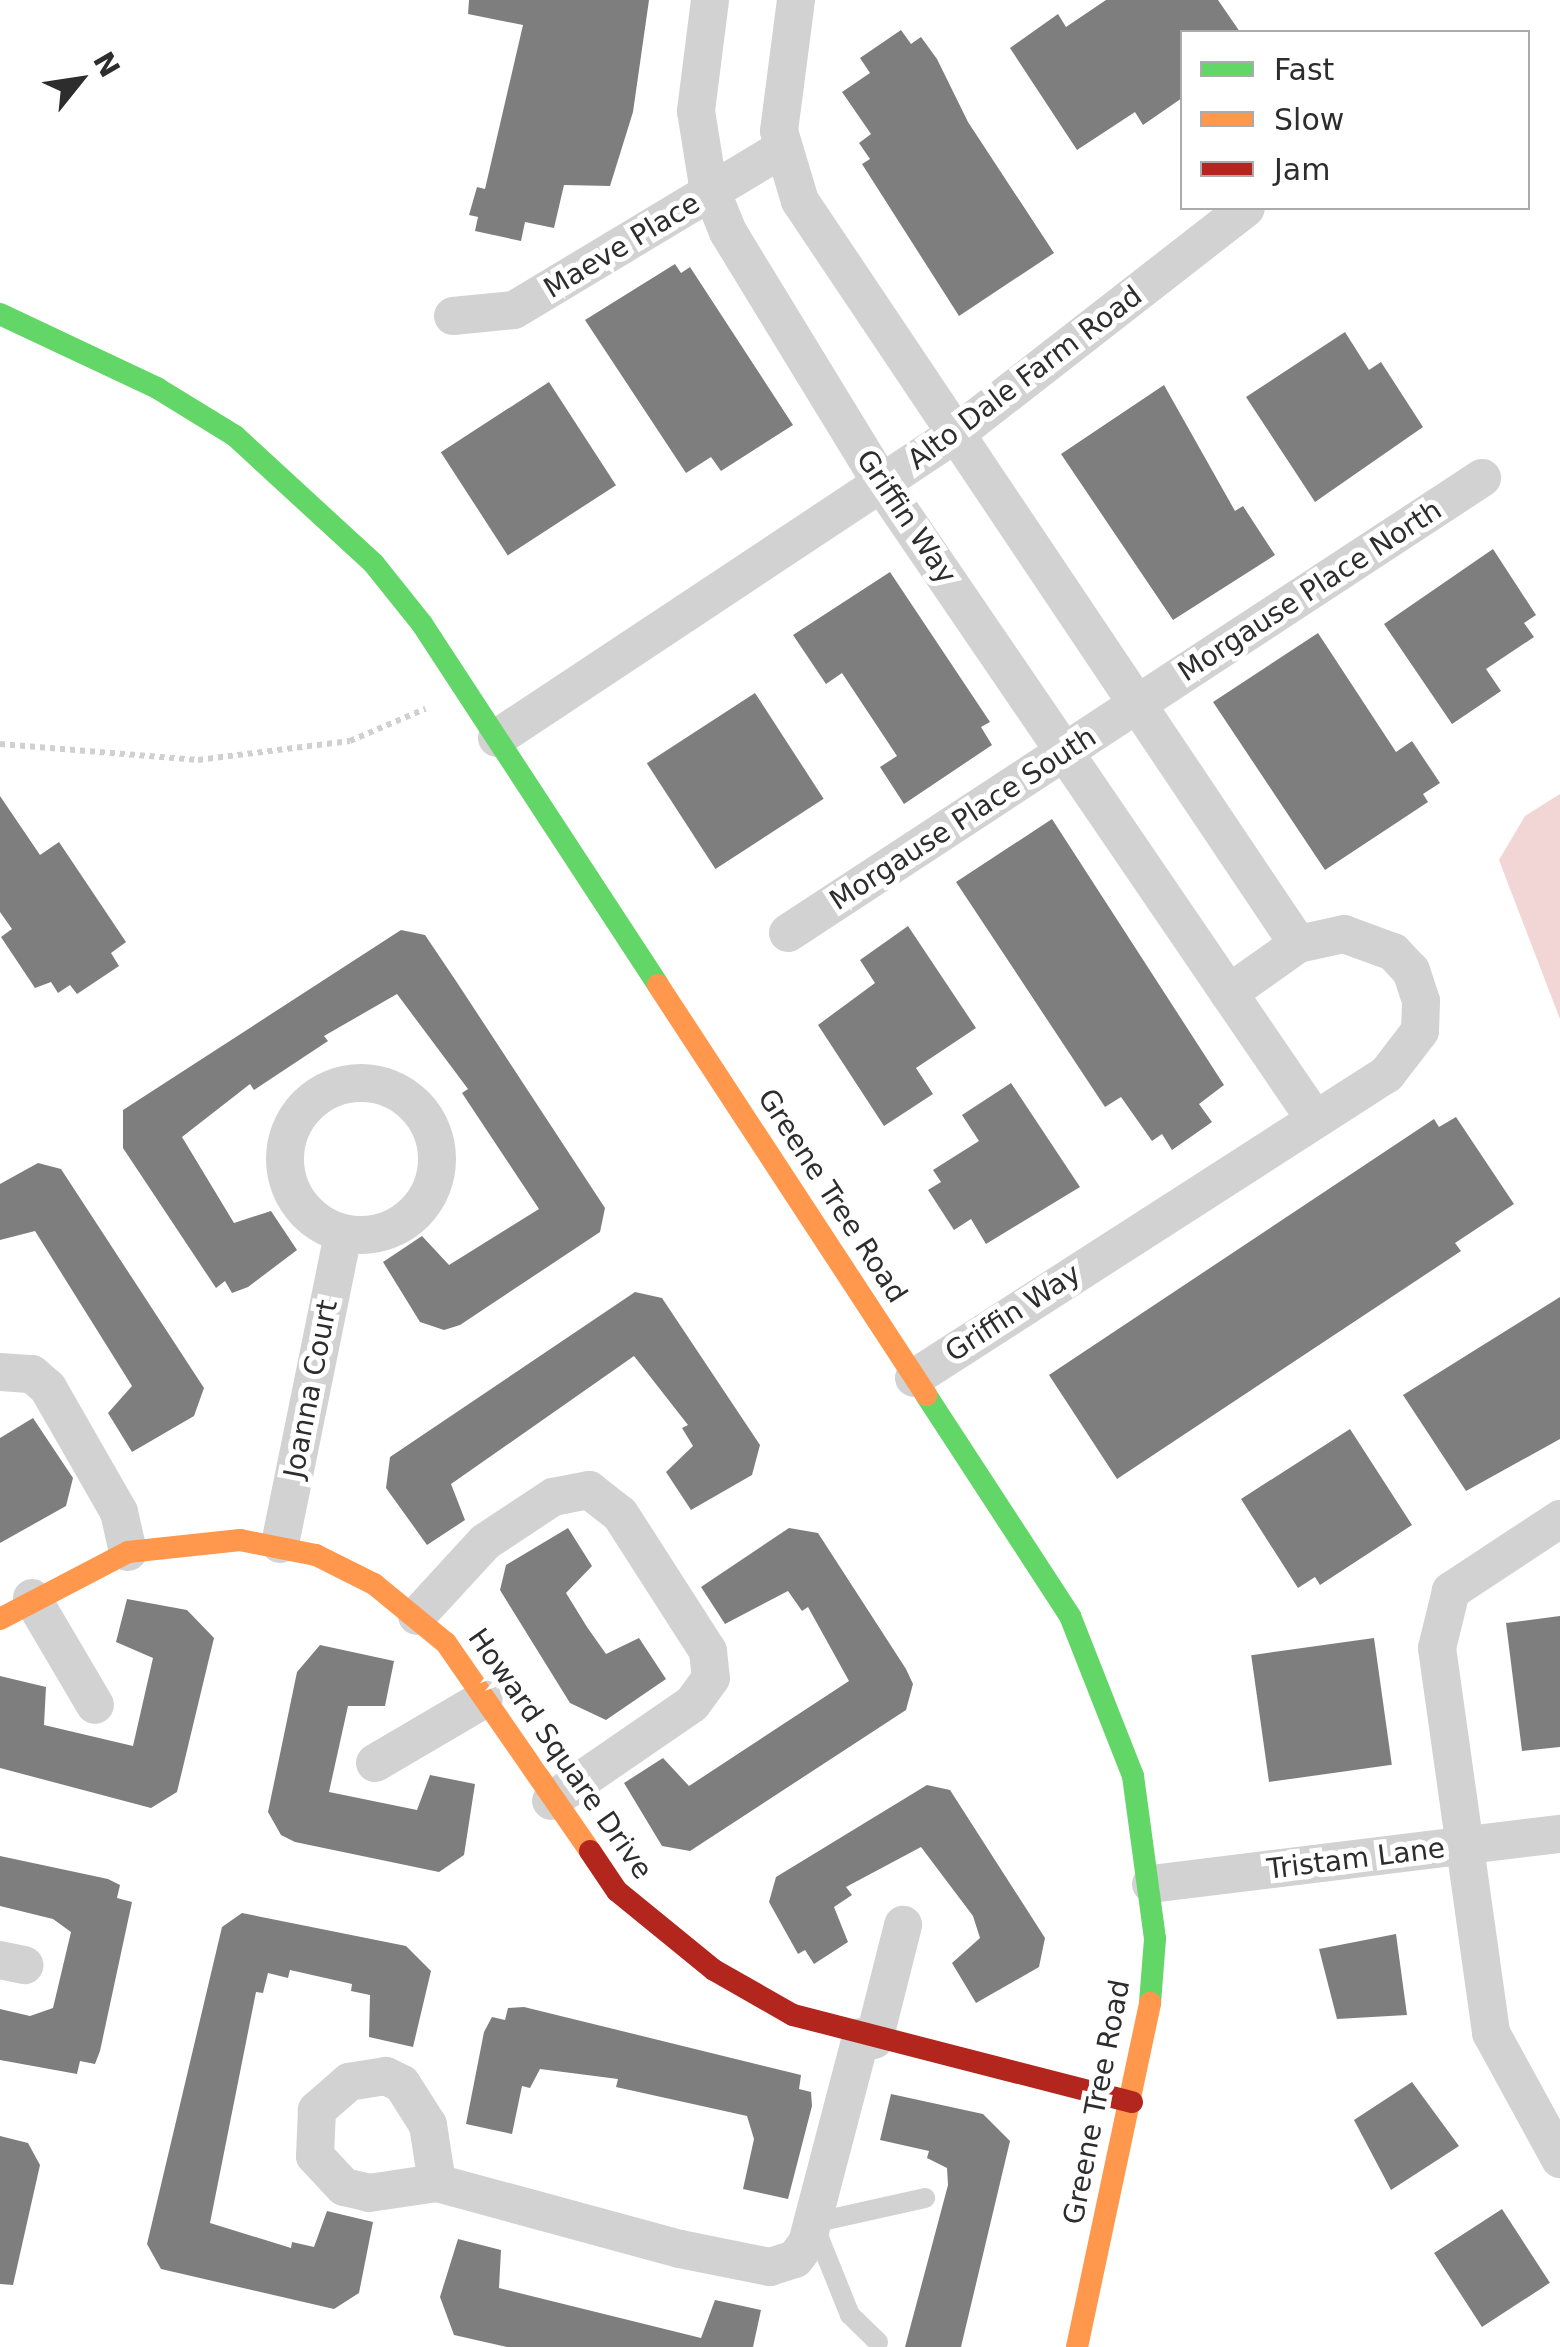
<!DOCTYPE html>
<style>
body{margin:0}
#map{position:relative;width:1560px;height:2347px;overflow:hidden;background:#fff;font-family:"DejaVu Sans",sans-serif}
div>[style]{position:absolute}
[style*='--x']{left:calc(var(--x)*1px);top:calc(var(--y)*1px);width:calc(var(--w)*1px);rotate:calc(var(--a)*1deg)}
.water>*{inset:0;background:#f2d6d6}
.building>*{inset:0;background:#7e7e7e;transform-origin:0 0}
.path>*{height:6px;margin-top:-3px;transform-origin:0;background:repeating-linear-gradient(90deg,#d0d0d0 0 5px,transparent 0 10px)}
.lane>*{height:20px;margin:-10px;padding:0 10px;transform-origin:10px;border-radius:10px;background:#d2d2d2}
.street>*{height:38px;margin:-19px;padding:0 19px;transform-origin:19px;border-radius:19px;background:#d2d2d2}
.street>.ring{margin:-19px;padding:0;box-sizing:content-box;background:none;border:38px solid #d2d2d2;border-radius:50%}
.fast>*{height:22px;margin:-11px;padding:0 11px;transform-origin:11px;border-radius:11px;background:#63d668}
.slow>*{height:22px;margin:-11px;padding:0 11px;transform-origin:11px;border-radius:11px;background:#ff974d}
.jam>*{height:22px;margin:-11px;padding:0 11px;transform-origin:11px;border-radius:11px;background:#b3261e}
span{translate:-50% -50%;white-space:nowrap;text-align:center;line-height:1.15;-webkit-text-stroke:10px #fff;paint-order:stroke}
.street-label{font-size:28px;color:#2d2d2d}
.legend{position:absolute;left:1180px;top:30px;width:350px;height:180px;box-sizing:border-box;background:#fff;border:2px solid #ababab;margin:0;padding:12px 18px;list-style:none;font-size:30px;color:#2d2d2d}
.legend li{display:flex;align-items:center;gap:20px;height:50px}
.legend b{width:50px;border:2px solid #ababab}
.north{position:absolute;left:30px;top:30px;width:100px;height:100px;-webkit-text-stroke:8px #fff;paint-order:stroke;rotate:60deg;font-size:28px;font-weight:700;line-height:40px;text-align:center;color:#2d2d2d}
.north::after{content:'';display:block;margin:auto;width:35px;height:45px;background:#2d2d2d;clip-path:polygon(50% 0,100% 100%,50% 72%,0 100%)}
</style>
<div id="map">
<div class="water">
<i style="clip-path:polygon(1560px 794px,1560px 1019px,1499px 860px,1525px 816px)"></i>
</div>
<div class="building">
<i style="clip-path:polygon(469px 0,649px 0,633px 112px,610px 186px,564px 185px,554px 228px,525px 222px,521px 241px,475px 231px,478px 217px,469px 215px,477px 187px,485px 189px,523px 25px,468px 14px)"></i>
<i style="clip-path:polygon(1106px 0,1218px 0,1240px 32px,1182px 32px,1182px 98px,1143px 125px,1135px 112px,1077px 150px,1010px 48px,1058px 14px,1066px 27px)"></i>
<i style="clip-path:polygon(901px 30px,911px 44px,921px 37px,937px 59px,968px 122px,1054px 253px,959px 316px,862px 164px,870px 159px,859px 143px,871px 134px,842px 92px,870px 73px,860px 58px)"></i>
<i style="clip-path:polygon(675px 264px,681px 273px,690px 267px,793px 425px,721px 471px,711px 457px,686px 473px,585px 320px)"></i>
<i style="clip-path:polygon(1345px 332px,1369px 370px,1381px 362px,1423px 427px,1315px 502px,1246px 397px)"></i>
<i style="left:549px;top:382px;width:123px;height:129px;rotate:57deg"></i>
<i style="clip-path:polygon(1164px 385px,1235px 511px,1243px 506px,1275px 555px,1173px 620px,1061px 454px)"></i>
<i style="clip-path:polygon(1493px 549px,1536px 615px,1524px 623px,1534px 637px,1486px 669px,1501px 691px,1452px 724px,1384px 624px)"></i>
<i style="clip-path:polygon(890px 572px,990px 722px,981px 727px,992px 745px,904px 804px,880px 767px,897px 756px,842px 673px,826px 684px,793px 635px)"></i>
<i style="clip-path:polygon(1318px 633px,1396px 752px,1412px 741px,1440px 783px,1423px 794px,1428px 802px,1325px 870px,1213px 702px)"></i>
<i style="left:755px;top:693px;width:126px;height:129px;rotate:57deg"></i>
<i style="clip-path:polygon(0 796px,40px 855px,59px 842px,126px 942px,111px 953px,119px 966px,77px 994px,70px 985px,58px 993px,51px 982px,35px 988px,1px 937px,12px 929px,0 912px)"></i>
<i style="clip-path:polygon(1052px 819px,1224px 1085px,1199px 1104px,1212px 1122px,1172px 1150px,1162px 1134px,1152px 1141px,1121px 1097px,1105px 1107px,956px 882px)"></i>
<i style="clip-path:polygon(908px 926px,976px 1028px,916px 1068px,933px 1094px,884px 1126px,818px 1025px,875px 983px,860px 960px)"></i>
<i style="clip-path:polygon(401px 930px,425px 935px,456px 981px,605px 1208px,600px 1232px,460px 1325px,444px 1330px,420px 1322px,383px 1262px,422px 1236px,449px 1265px,539px 1209px,462px 1093px,468px 1089px,397px 994px,324px 1036px,328px 1041px,254px 1090px,250px 1084px,182px 1137px,234px 1223px,271px 1211px,297px 1250px,248px 1287px,232px 1293px,225px 1281px,216px 1288px,123px 1148px,123px 1110px)"></i>
<i style="clip-path:polygon(1011px 1083px,1080px 1187px,986px 1244px,971px 1219px,954px 1230px,928px 1190px,941px 1182px,933px 1170px,979px 1141px,962px 1115px)"></i>
<i style="clip-path:polygon(1456px 1117px,1514px 1204px,1455px 1243px,1461px 1251px,1117px 1479px,1049px 1375px,1434px 1119px,1439px 1127px)"></i>
<i style="clip-path:polygon(38px 1163px,61px 1169px,204px 1388px,194px 1416px,132px 1452px,108px 1413px,132px 1386px,35px 1231px,0 1240px,0 1184px)"></i>
<i style="clip-path:polygon(635px 1292px,662px 1298px,760px 1445px,752px 1475px,691px 1510px,666px 1472px,693px 1446px,682px 1428px,688px 1425px,634px 1356px,451px 1484px,465px 1520px,427px 1545px,386px 1488px,390px 1457px)"></i>
<i style="clip-path:polygon(1560px 1297px,1560px 1439px,1466px 1491px,1403px 1395px)"></i>
<i style="clip-path:polygon(33px 1418px,73px 1478px,66px 1506px,0 1543px,0 1438px)"></i>
<i style="clip-path:polygon(1350px 1429px,1412px 1525px,1320px 1585px,1315px 1577px,1298px 1588px,1241px 1499px)"></i>
<i style="clip-path:polygon(568px 1528px,592px 1566px,566px 1593px,587px 1627px,606px 1654px,639px 1638px,666px 1679px,606px 1720px,570px 1703px,500px 1590px,506px 1565px)"></i>
<i style="clip-path:polygon(789px 1528px,818px 1533px,906px 1669px,913px 1684px,906px 1710px,690px 1851px,662px 1846px,624px 1783px,663px 1758px,689px 1786px,849px 1681px,808px 1607px,802px 1611px,788px 1591px,725px 1624px,701px 1587px)"></i>
<i style="clip-path:polygon(127px 1599px,187px 1610px,214px 1638px,177px 1792px,151px 1808px,0 1768px,0 1676px,46px 1687px,44px 1725px,133px 1746px,153px 1658px,116px 1642px)"></i>
<i style="clip-path:polygon(1560px 1616px,1560px 1747px,1522px 1751px,1506px 1623px)"></i>
<i style="left:1374px;top:1638px;width:128px;height:124px;rotate:82deg"></i>
<i style="clip-path:polygon(320px 1645px,394px 1661px,385px 1706px,348px 1706px,329px 1792px,417px 1810px,430px 1775px,475px 1784px,464px 1855px,439px 1872px,295px 1842px,281px 1835px,268px 1812px,297px 1672px)"></i>
<i style="clip-path:polygon(927px 1785px,950px 1790px,1045px 1938px,1039px 1967px,976px 2003px,952px 1963px,980px 1938px,973px 1916px,921px 1847px,846px 1887px,852px 1895px,834px 1907px,848px 1942px,814px 1964px,805px 1950px,798px 1954px,769px 1902px,776px 1877px)"></i>
<i style="clip-path:polygon(0 1856px,108px 1879px,120px 1885px,117px 1898px,132px 1902px,100px 2051px,95px 2064px,80px 2061px,77px 2074px,0 2060px,0 2009px,30px 2016px,53px 2008px,71px 1932px,53px 1919px,0 1906px)"></i>
<i style="clip-path:polygon(242px 1913px,406px 1946px,431px 1971px,413px 2047px,369px 2037px,370px 1995px,351px 1991px,352px 1984px,290px 1970px,288px 1978px,268px 1973px,263px 1993px,256px 1992px,210px 2223px,291px 2248px,292px 2242px,314px 2247px,327px 2211px,373px 2222px,359px 2293px,334px 2309px,161px 2269px,147px 2244px,222px 1927px)"></i>
<i style="clip-path:polygon(1396px 1934px,1407px 2015px,1337px 2019px,1319px 1949px)"></i>
<i style="clip-path:polygon(524px 2007px,801px 2075px,799px 2089px,811px 2092px,812px 2106px,788px 2199px,743px 2189px,754px 2139px,747px 2116px,616px 2087px,618px 2079px,540px 2069px,530px 2088px,522px 2086px,512px 2134px,466px 2124px,484px 2032px,492px 2017px,505px 2020px,508px 2008px)"></i>
<i style="clip-path:polygon(1412px 2082px,1459px 2146px,1391px 2190px,1354px 2120px)"></i>
<i style="clip-path:polygon(891px 2094px,983px 2114px,1010px 2141px,961px 2347px,905px 2347px,948px 2185px,947px 2168px,927px 2158px,929px 2151px,880px 2140px)"></i>
<i style="clip-path:polygon(0 2136px,28px 2143px,40px 2165px,13px 2285px,0 2284px)"></i>
<i style="left:1502px;top:2209px;width:88px;height:81px;rotate:57deg"></i>
<i style="clip-path:polygon(458px 2239px,501px 2250px,499px 2288px,701px 2338px,715px 2300px,761px 2310px,753px 2347px,507px 2347px,454px 2335px,440px 2297px)"></i>
</div>
<div class="path">
<i style="--x:0;--y:744;--w:199;--a:4.6"></i>
<i style="--x:198;--y:760;--w:153;--a:-7.1"></i>
<i style="--x:350;--y:741;--w:82;--a:-23.1"></i>
</div>
<div class="lane">
<i style="--x:878;--y:2342;--w:39;--a:-136"></i>
<i style="--x:850;--y:2315;--w:99;--a:-111.9"></i>
<i style="--x:813;--y:2223;--w:115;--a:-12.6"></i>
</div>
<div class="street">
<i style="--x:710;--y:0;--w:112;--a:97.2"></i>
<i style="--x:696;--y:111;--w:70;--a:80.9"></i>
<i style="--x:707;--y:180;--w:56;--a:68"></i>
<i style="--x:728;--y:232;--w:294;--a:58.6"></i>
<i style="--x:881;--y:483;--w:765;--a:55.71"></i>
<i style="--x:796;--y:0;--w:132;--a:97.4"></i>
<i style="--x:779;--y:131;--w:73;--a:73.3"></i>
<i style="--x:800;--y:201;--w:894;--a:56.17"></i>
<i style="--x:453;--y:316;--w:61;--a:-5.6"></i>
<i style="--x:514;--y:310;--w:313;--a:-31"></i>
<i style="--x:497;--y:738;--w:552;--a:-33.55"></i>
<i style="--x:957;--y:433;--w:366;--a:-37.9"></i>
<i style="--x:788;--y:933;--w:830;--a:-33.25"></i>
<i class="ring" style="left:285px;top:1083px;width:114px;height:114px"></i>
<i style="--x:0;--y:1372;--w:32;--a:4"></i>
<i style="--x:32;--y:1374;--w:21;--a:41"></i>
<i style="--x:48;--y:1388;--w:143;--a:60.2"></i>
<i style="--x:119;--y:1512;--w:41;--a:77.3"></i>
<i style="--x:914;--y:1378;--w:562;--a:-32.73"></i>
<i style="--x:1387;--y:1074;--w:54;--a:-52.5"></i>
<i style="--x:1420;--y:1031;--w:30;--a:-88"></i>
<i style="--x:1421;--y:1001;--w:32;--a:-108"></i>
<i style="--x:1411;--y:971;--w:26;--a:-133"></i>
<i style="--x:1393;--y:952;--w:52;--a:-159.8"></i>
<i style="--x:1344;--y:934;--w:47;--a:167.7"></i>
<i style="--x:1298;--y:944;--w:85;--a:144.6"></i>
<i style="--x:1560;--y:1519;--w:131;--a:146.6"></i>
<i style="--x:1451;--y:1591;--w:59;--a:103.8"></i>
<i style="--x:1437;--y:1648;--w:389;--a:82"></i>
<i style="--x:1491;--y:2033;--w:144;--a:61.3"></i>
<i style="--x:280;--y:1544;--w:316;--a:-78.5"></i>
<i style="--x:32;--y:1598;--w:124;--a:59.5"></i>
<i style="--x:417;--y:1616;--w:100;--a:-47.4"></i>
<i style="--x:485;--y:1542;--w:82;--a:-33.5"></i>
<i style="--x:553;--y:1497;--w:37;--a:-11"></i>
<i style="--x:589;--y:1490;--w:39;--a:38"></i>
<i style="--x:620;--y:1514;--w:163;--a:57.3"></i>
<i style="--x:708;--y:1651;--w:27;--a:84"></i>
<i style="--x:711;--y:1678;--w:32;--a:126"></i>
<i style="--x:692;--y:1704;--w:171;--a:145.5"></i>
<i style="--x:375;--y:1763;--w:126;--a:-30.4"></i>
<i style="--x:1151;--y:1884;--w:412;--a:-7"></i>
<i style="--x:0;--y:1960;--w:25;--a:12"></i>
<i style="--x:874;--y:2040;--w:119;--a:-75.8"></i>
<i style="--x:437;--y:2183;--w:59;--a:-98.8"></i>
<i style="--x:428;--y:2125;--w:49;--a:-122.4"></i>
<i style="--x:402;--y:2084;--w:18;--a:-153"></i>
<i style="--x:386;--y:2076;--w:37;--a:171"></i>
<i style="--x:349;--y:2082;--w:43;--a:138.8"></i>
<i style="--x:317;--y:2110;--w:46;--a:92.5"></i>
<i style="--x:315;--y:2156;--w:42;--a:46.9"></i>
<i style="--x:344;--y:2187;--w:26;--a:13"></i>
<i style="--x:369;--y:2193;--w:69;--a:-8.4"></i>
<i style="--x:437;--y:2183;--w:252;--a:15.2"></i>
<i style="--x:680;--y:2249;--w:92;--a:11.3"></i>
<i style="--x:770;--y:2267;--w:26;--a:-18"></i>
<i style="--x:795;--y:2259;--w:20;--a:-53"></i>
<i style="--x:807;--y:2243;--w:213;--a:-75.3"></i>
</div>
<div class="fast">
<i style="--x:0;--y:314;--w:174;--a:25.2"></i>
<i style="--x:157;--y:388;--w:92;--a:31.6"></i>
<i style="--x:235;--y:436;--w:189;--a:42.6"></i>
<i style="--x:374;--y:564;--w:77;--a:51.3"></i>
<i style="--x:422;--y:624;--w:431;--a:56.8"></i>
<i style="--x:926;--y:1395;--w:264;--a:56.9"></i>
<i style="--x:1070;--y:1616;--w:172;--a:68.5"></i>
<i style="--x:1133;--y:1776;--w:164;--a:82.3"></i>
<i style="--x:1155;--y:1939;--w:64;--a:94.5"></i>
</div>
<div class="slow">
<i style="--x:658;--y:985;--w:490;--a:56.8"></i>
<i style="--x:0;--y:1619;--w:144;--a:-27.6"></i>
<i style="--x:128;--y:1552;--w:113;--a:-6.1"></i>
<i style="--x:240;--y:1540;--w:77;--a:11.2"></i>
<i style="--x:316;--y:1555;--w:65;--a:26.6"></i>
<i style="--x:374;--y:1584;--w:93;--a:39.3"></i>
<i style="--x:446;--y:1643;--w:253;--a:55.3"></i>
<i style="--x:1077;--y:2347;--w:352;--a:-78"></i>
</div>
<div class="jam">
<i style="--x:590;--y:1851;--w:48;--a:56"></i>
<i style="--x:617;--y:1891;--w:125;--a:39.2"></i>
<i style="--x:714;--y:1970;--w:91;--a:29.7"></i>
<i style="--x:793;--y:2015;--w:350;--a:14.4"></i>
</div>
<div class="street-label">
<span style="left:622px;top:246px;rotate:-31deg">Maeve Place</span>
<span style="left:1025px;top:378px;rotate:-37deg">Alto Dale Farm Road</span>
<span style="left:906px;top:517px;rotate:56deg">Griffin Way</span>
<span style="left:1310px;top:591px;rotate:-33deg">Morgause Place North</span>
<span style="left:963px;top:819px;rotate:-33deg">Morgause Place South</span>
<span style="left:832px;top:1196px;rotate:57deg">Greene Tree Road</span>
<span style="left:1013px;top:1313px;rotate:-33deg">Griffin Way</span>
<span style="left:311px;top:1389px;rotate:-79deg">Joanna Court</span>
<span style="left:560px;top:1754px;rotate:55deg">Howard Square Drive</span>
<span style="left:1356px;top:1859px;rotate:-7deg">Tristam Lane</span>
<span style="left:1097px;top:2102px;rotate:-79deg">Greene Tree Road</span>
</div>
<ul class="legend">
<li><b style="height:12px;background:#63d668"></b>Fast</li>
<li><b style="height:12px;background:#ff974d"></b>Slow</li>
<li><b style="height:12px;background:#b3261e"></b>Jam</li>
</ul>
<div class="north">N</div>
</div>
